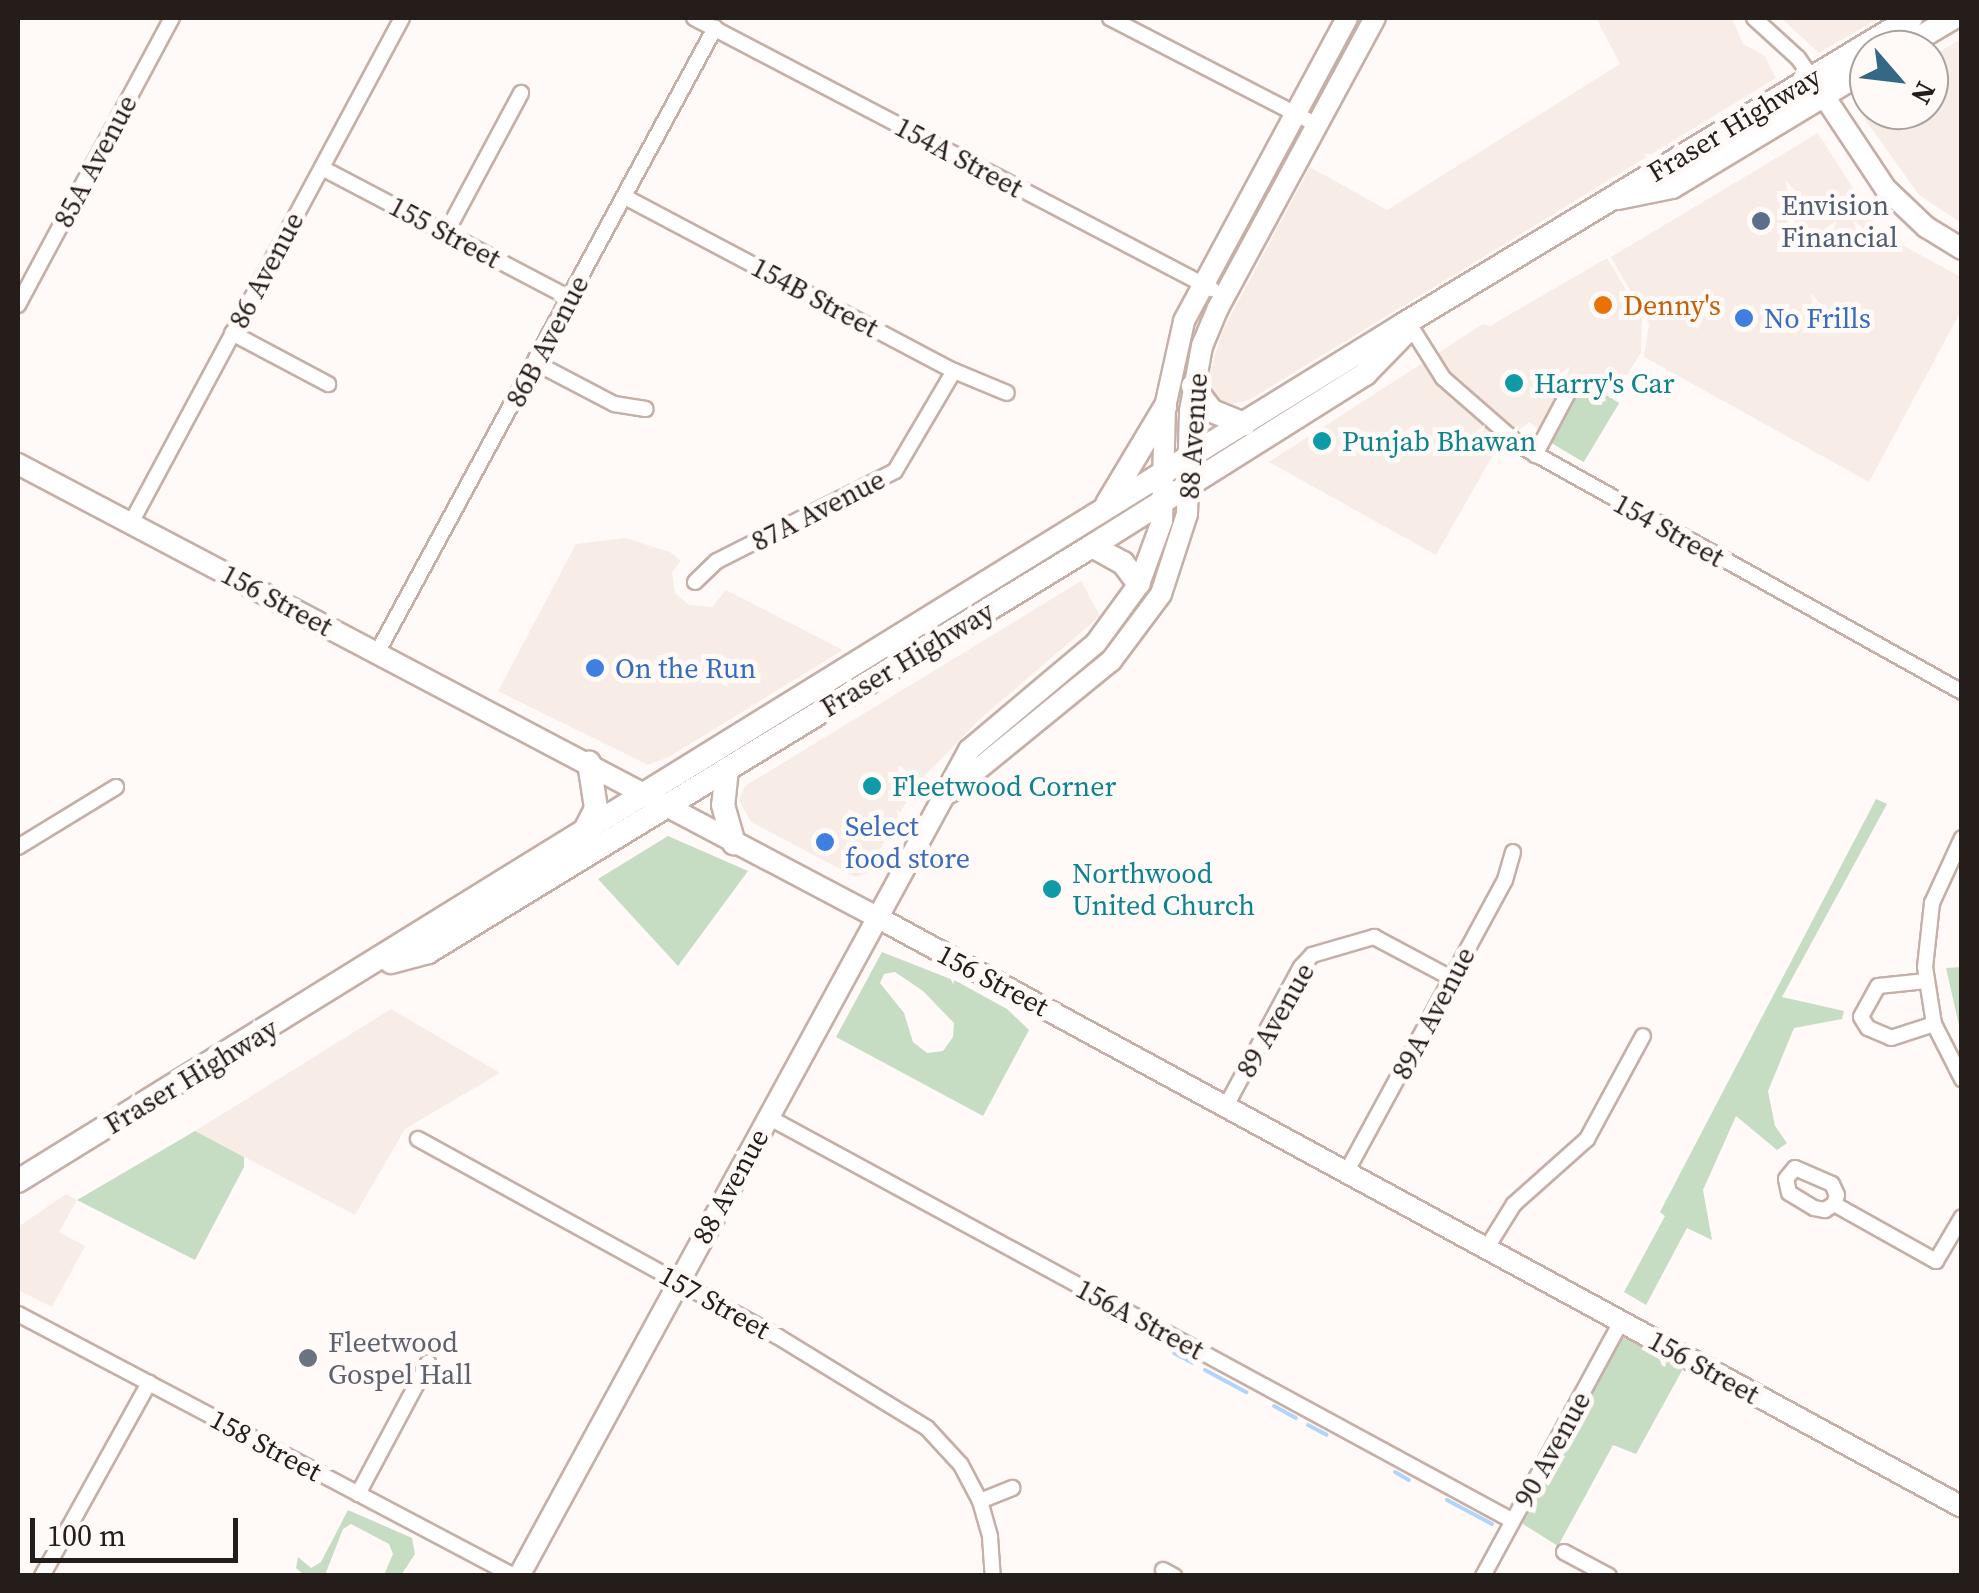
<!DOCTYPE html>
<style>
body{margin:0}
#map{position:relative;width:1979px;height:1593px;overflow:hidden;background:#fffaf8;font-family:"Source Serif 4",serif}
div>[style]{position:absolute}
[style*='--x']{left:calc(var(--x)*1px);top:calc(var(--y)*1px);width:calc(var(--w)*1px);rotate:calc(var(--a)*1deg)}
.built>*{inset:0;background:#f8ece6}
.green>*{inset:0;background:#c6dcc3;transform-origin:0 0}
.stream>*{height:4px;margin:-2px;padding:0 2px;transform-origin:2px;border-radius:2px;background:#b1d4fa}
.roads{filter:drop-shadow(2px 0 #c5afa6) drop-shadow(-2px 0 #c5afa6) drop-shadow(0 2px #c5afa6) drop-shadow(0 -2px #c5afa6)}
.street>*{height:14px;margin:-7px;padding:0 7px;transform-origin:7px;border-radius:7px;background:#fff}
.secondary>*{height:20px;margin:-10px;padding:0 10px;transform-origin:10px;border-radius:10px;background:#fff}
.primary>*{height:22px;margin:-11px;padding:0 11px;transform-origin:11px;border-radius:11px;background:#fff}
.dots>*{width:28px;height:28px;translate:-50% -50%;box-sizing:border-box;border:5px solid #fffaf8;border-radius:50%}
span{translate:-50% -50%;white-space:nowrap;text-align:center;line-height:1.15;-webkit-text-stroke:10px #fffaf8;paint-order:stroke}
.street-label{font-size:28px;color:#251d1a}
.service-label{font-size:28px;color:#4e5e75}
.left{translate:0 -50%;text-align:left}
.food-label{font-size:28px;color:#c56008}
.shop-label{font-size:28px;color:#366cbe}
.culture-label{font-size:28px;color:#0d838f}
.worship-label{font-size:28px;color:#5b616d}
.frame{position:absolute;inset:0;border:20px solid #251d1a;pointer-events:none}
.north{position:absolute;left:1849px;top:30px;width:100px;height:100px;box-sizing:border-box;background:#fffaf8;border:2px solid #a8a29f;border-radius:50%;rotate:118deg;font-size:28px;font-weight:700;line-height:40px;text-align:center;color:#251d1a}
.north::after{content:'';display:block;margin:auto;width:35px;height:45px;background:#336984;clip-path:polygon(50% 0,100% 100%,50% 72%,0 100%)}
.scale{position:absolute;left:30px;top:1518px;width:208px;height:45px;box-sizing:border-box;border:5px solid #251d1a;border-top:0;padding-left:12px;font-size:30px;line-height:35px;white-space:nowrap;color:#251d1a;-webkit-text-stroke:8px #fffaf8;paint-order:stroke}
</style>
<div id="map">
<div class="built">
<i style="clip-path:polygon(1596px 18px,1732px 18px,1743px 44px,1765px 56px,1776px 78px,1249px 400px,1232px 404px,1215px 399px,1209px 376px,1222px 332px,1310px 167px,1387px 210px,1620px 64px)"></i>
<i style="clip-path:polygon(1781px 18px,1879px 18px,1819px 53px)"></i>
<i style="clip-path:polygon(1961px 39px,1961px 223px,1919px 195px,1862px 115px,1862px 101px,1869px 94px,1869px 110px,1929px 110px,1929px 58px)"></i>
<i style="clip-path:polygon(1818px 133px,1882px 234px,1961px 277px,1961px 311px,1869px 482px,1644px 357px,1649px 324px,1611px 257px)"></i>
<i style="clip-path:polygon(1607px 258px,1642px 317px,1641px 352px,1610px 404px,1554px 441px,1529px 422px,1497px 448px,1436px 555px,1269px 462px,1483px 324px,1490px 326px)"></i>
<i style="clip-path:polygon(625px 538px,670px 552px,681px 561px,672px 572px,675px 593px,689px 605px,712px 607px,726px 590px,843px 650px,669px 757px,648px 765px,498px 691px,576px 544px)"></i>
<i style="clip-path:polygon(1081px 581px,1100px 616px,978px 721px,915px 786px,867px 873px,855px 877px,751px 822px,739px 800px,745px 786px)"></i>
<i style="clip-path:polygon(391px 1009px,500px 1073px,405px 1129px,355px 1215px,195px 1131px)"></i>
<i style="clip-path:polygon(66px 1194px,77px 1200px,59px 1232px,85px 1246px,52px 1307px,18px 1290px,18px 1227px)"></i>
</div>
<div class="green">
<i style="left:1584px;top:382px;width:41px;height:69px;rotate:31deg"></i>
<i style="clip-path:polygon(1876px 799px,1887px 804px,1782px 997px,1844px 1011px,1842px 1019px,1794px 1028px,1768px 1091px,1775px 1126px,1787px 1143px,1777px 1150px,1736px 1116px,1703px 1190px,1712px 1240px,1687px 1228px,1646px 1305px,1624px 1292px,1665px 1216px,1660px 1212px)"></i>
<i style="clip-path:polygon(668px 836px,748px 871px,678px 966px,598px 879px)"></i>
<i style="clip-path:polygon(evenodd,882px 952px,958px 982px,1007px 1009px,1029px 1030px,983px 1116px,836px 1037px,882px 952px,895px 972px,923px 991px,954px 1023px,953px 1037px,943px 1051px,927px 1053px,913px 1042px,904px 1013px,880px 983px,884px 974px,895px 972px)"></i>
<i style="clip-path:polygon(1961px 967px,1962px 967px,1961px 1034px,1946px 968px)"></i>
<i style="clip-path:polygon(195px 1131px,244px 1157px,244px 1167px,195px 1260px,77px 1200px)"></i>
<i style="clip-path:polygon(1623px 1337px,1684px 1367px,1636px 1454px,1613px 1445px,1558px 1546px,1523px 1524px,1523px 1516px,1617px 1342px)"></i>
<i style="clip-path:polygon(348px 1510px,412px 1538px,415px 1554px,401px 1575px,384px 1575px,393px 1554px,389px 1544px,351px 1524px,343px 1529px,325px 1575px,304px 1575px,296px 1568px,298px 1557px,311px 1568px,321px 1562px)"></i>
</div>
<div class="stream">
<i style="--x:1174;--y:1353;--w:21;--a:28"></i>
<i style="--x:1205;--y:1370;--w:47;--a:28.2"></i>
<i style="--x:1274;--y:1406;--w:25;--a:29"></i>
<i style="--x:1308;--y:1425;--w:21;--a:28"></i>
<i style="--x:1395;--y:1472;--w:16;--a:30"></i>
<i style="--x:1447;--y:1500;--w:51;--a:28.1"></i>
</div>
<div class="roads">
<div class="street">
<i style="--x:694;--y:18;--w:585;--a:27.62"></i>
<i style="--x:1110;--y:18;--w:233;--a:27.3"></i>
<i style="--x:1754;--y:18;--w:59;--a:42.3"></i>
<i style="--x:1798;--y:58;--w:24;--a:55"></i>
<i style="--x:322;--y:168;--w:278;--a:27.7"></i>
<i style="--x:625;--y:197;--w:372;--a:27.9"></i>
<i style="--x:954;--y:371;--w:57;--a:22.5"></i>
<i style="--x:446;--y:233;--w:159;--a:-61.8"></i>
<i style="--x:18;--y:305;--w:326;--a:-61.8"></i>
<i style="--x:1411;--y:327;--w:60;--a:57.9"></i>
<i style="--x:1443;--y:378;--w:103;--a:41.1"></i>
<i style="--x:1521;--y:446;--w:505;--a:29.15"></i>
<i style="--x:232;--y:333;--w:109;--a:28"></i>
<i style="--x:536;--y:363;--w:88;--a:27.7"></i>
<i style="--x:614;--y:404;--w:32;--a:9"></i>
<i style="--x:1535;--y:455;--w:72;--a:-62"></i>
<i style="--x:131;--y:523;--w:573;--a:-61.78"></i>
<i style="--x:695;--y:582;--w:30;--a:-44"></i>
<i style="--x:717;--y:561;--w:199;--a:-26.8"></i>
<i style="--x:895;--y:471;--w:116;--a:-59.5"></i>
<i style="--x:377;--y:653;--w:711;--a:-61.6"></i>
<i style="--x:1962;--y:838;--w:72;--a:114.8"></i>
<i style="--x:1932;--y:903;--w:64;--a:96.2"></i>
<i style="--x:1925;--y:967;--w:58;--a:81"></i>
<i style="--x:1934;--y:1024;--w:62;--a:63"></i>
<i style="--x:18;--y:847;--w:115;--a:-31.5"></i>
<i style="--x:1926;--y:981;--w:48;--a:174.1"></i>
<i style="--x:1878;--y:986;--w:35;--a:119"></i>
<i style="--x:1861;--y:1017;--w:13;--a:58"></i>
<i style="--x:1868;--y:1028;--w:25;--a:23"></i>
<i style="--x:1891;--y:1038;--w:45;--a:-18"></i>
<i style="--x:1226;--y:1106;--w:158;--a:-61.7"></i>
<i style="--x:1301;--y:967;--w:16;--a:-47"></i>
<i style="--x:1312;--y:955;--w:65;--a:-16.2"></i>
<i style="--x:1374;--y:937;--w:87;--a:28"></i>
<i style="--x:768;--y:1117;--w:847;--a:28.47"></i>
<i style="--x:418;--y:1139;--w:409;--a:28.8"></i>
<i style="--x:777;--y:1336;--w:176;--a:31.5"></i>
<i style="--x:927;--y:1428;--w:50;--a:47.4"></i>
<i style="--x:961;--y:1465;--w:41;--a:62.2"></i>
<i style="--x:980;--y:1501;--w:37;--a:74"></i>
<i style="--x:990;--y:1537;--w:39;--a:86"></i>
<i style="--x:1795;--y:1168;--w:40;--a:23.4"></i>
<i style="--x:1832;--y:1184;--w:12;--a:66"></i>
<i style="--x:1837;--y:1195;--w:9;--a:108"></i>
<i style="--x:1834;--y:1204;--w:11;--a:146"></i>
<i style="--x:1825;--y:1210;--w:11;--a:-170"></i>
<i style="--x:1814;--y:1208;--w:29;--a:-149"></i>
<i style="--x:1789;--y:1193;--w:14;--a:-102"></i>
<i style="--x:1786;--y:1179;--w:14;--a:-51"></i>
<i style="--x:1347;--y:1171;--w:331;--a:-61.5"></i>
<i style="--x:1505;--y:880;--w:29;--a:-74"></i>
<i style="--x:1834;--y:1204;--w:117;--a:29.2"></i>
<i style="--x:1936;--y:1261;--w:51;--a:-59.4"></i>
<i style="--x:1486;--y:1249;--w:53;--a:-58.1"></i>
<i style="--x:1514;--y:1204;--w:98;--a:-41.7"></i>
<i style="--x:1587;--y:1139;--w:117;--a:-61.5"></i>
<i style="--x:18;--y:1314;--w:561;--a:27.84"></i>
<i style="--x:358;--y:1494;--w:149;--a:-61.9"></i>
<i style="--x:980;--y:1501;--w:35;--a:-22"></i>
<i style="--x:1564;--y:1552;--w:51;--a:28.1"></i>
<i style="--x:1163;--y:1570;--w:13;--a:29"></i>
<i style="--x:42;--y:1576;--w:221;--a:-61"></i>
<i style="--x:1483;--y:1576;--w:289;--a:-61.5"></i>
</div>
<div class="secondary">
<i style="--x:1816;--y:84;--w:125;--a:56.4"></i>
<i style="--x:1885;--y:188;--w:57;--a:43.6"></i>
<i style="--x:1926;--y:227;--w:42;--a:31.4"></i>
<i style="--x:18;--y:464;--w:969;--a:27.81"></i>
<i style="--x:875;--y:916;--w:1237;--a:28.53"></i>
<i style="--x:949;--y:793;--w:209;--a:-39.2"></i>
<i style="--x:1111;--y:661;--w:84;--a:-53.3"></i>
<i style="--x:1161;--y:594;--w:84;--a:-72"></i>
<i style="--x:1187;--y:514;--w:103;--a:-88.3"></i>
<i style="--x:1190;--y:411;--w:66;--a:-79.5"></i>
<i style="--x:1202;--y:346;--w:41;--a:-67.2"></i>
<i style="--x:1218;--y:308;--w:330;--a:-61.6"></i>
<i style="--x:519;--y:1576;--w:941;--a:-61.42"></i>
<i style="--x:969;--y:750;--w:166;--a:-40.1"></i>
<i style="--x:1096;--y:643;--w:73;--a:-53.9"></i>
<i style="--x:1139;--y:584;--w:67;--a:-69.9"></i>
<i style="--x:1162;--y:521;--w:114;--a:-88.5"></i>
<i style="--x:1165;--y:407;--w:88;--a:-77.5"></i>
<i style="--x:1184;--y:321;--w:344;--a:-61.7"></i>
</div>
<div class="primary">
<i style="--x:1899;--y:50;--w:63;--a:-30.7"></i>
<i style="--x:1618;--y:198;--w:55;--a:-11.5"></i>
<i style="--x:1672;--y:187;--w:230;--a:-31.1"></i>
<i style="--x:1193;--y:386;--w:31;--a:53"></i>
<i style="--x:1212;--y:411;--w:35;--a:22"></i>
<i style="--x:1107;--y:504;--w:113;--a:-59.1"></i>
<i style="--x:1092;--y:546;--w:35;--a:29"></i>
<i style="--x:1123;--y:563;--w:26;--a:53"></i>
<i style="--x:727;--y:769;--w:36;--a:96"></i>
<i style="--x:723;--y:805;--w:40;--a:74"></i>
<i style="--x:583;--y:834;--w:29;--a:-63"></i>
<i style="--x:596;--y:808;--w:46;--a:-98.8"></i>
<i style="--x:391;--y:962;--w:38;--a:-15"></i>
<i style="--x:428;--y:952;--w:778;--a:-31.44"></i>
<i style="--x:1092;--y:546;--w:323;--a:-32.2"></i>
<i style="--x:1365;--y:374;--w:59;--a:-45.7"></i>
<i style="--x:18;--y:1181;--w:1630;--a:-31.73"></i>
<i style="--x:1404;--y:324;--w:592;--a:-31.11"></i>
</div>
</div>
<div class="dots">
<i style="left:1761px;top:221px;background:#5c6f8a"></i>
<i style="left:1603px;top:305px;background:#e8710a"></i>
<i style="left:1744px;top:318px;background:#3f7fe0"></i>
<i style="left:1514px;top:383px;background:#0f9aa8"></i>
<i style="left:1322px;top:441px;background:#0f9aa8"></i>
<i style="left:595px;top:668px;background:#3f7fe0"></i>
<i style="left:872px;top:786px;background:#0f9aa8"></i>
<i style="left:825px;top:842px;background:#3f7fe0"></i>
<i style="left:1052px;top:889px;background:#0f9aa8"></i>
<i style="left:308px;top:1358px;background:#6b7280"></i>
</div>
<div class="street-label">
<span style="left:1734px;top:124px;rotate:-31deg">Fraser Highway</span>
<span style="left:959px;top:157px;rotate:28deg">154A Street</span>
<span style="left:95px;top:161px;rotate:-62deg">85A Avenue</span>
<span style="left:445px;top:232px;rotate:28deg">155 Street</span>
<span style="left:266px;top:270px;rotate:-62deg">86 Avenue</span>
<span style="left:815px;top:297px;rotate:28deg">154B Street</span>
<span style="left:547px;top:341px;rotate:-62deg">86B Avenue</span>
<span style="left:1193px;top:436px;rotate:-86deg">88 Avenue</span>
<span style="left:818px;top:510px;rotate:-27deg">87A Avenue</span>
<span style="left:1669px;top:530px;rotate:29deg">154 Street</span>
<span style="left:277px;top:600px;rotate:28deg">156 Street</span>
<span style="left:907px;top:659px;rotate:-31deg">Fraser Highway</span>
<span style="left:993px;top:980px;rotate:28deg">156 Street</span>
<span style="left:1433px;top:1013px;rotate:-62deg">89A Avenue</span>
<span style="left:1275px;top:1020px;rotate:-60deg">89 Avenue</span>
<span style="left:191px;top:1076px;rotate:-31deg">Fraser Highway</span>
<span style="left:730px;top:1186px;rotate:-61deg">88 Avenue</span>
<span style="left:715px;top:1302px;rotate:29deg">157 Street</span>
<span style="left:1140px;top:1319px;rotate:28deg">156A Street</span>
<span style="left:1704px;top:1367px;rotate:29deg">156 Street</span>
<span style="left:266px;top:1445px;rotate:28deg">158 Street</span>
<span style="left:1552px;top:1449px;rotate:-61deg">90 Avenue</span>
</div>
<div class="service-label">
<span class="left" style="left:1781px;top:221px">Envision<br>Financial</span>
</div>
<div class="food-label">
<span class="left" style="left:1623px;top:305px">Denny's</span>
</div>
<div class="shop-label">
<span class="left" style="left:1764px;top:318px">No Frills</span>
<span class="left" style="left:615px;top:668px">On the Run</span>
<span class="left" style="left:845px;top:842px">Select<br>food store</span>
</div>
<div class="culture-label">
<span class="left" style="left:1534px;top:383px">Harry's Car</span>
<span class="left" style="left:1342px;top:441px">Punjab Bhawan</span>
<span class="left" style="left:892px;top:786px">Fleetwood Corner</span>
<span class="left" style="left:1072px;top:889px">Northwood<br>United Church</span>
</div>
<div class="worship-label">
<span class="left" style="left:328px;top:1358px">Fleetwood<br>Gospel Hall</span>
</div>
<div class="frame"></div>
<div class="north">N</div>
<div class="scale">100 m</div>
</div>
